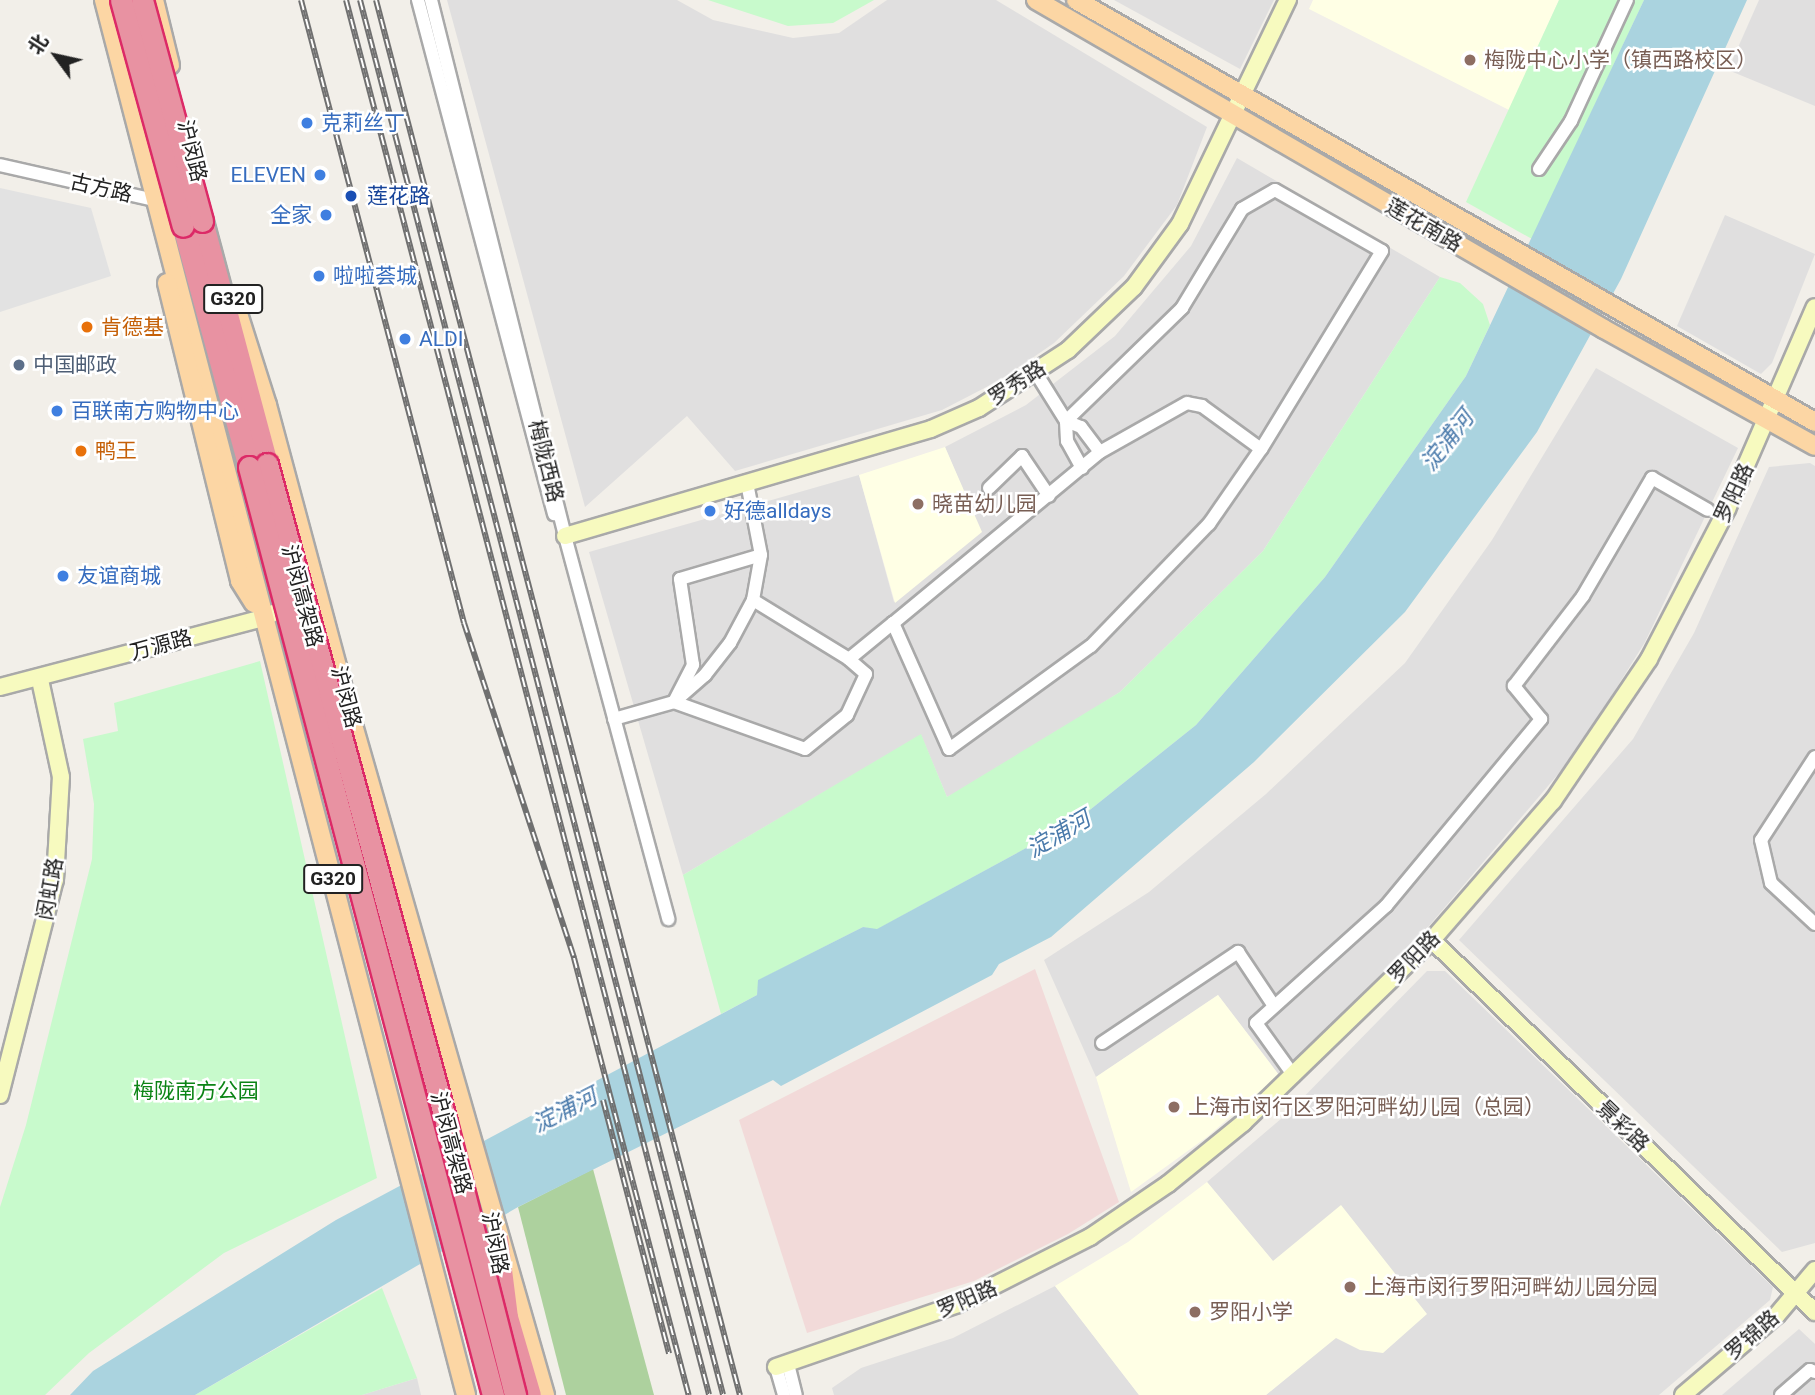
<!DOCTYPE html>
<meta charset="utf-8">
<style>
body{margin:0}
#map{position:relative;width:1815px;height:1395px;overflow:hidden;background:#f2efe9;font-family:Roboto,"Noto Sans SC",sans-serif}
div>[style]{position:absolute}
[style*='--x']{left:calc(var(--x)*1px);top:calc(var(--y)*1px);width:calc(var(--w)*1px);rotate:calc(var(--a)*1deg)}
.residential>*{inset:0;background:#e0dfdf}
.commercial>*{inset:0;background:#f2dad9}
.education>*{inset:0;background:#ffffe5}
.forest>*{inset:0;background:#add19e}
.park>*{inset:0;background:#c8facc}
.parking>*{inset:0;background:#e2e2e2}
.water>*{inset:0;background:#aad3df}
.roads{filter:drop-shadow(2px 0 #a9a9a9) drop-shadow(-2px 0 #a9a9a9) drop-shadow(0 2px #a9a9a9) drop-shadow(0 -2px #a9a9a9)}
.street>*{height:12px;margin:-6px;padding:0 6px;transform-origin:6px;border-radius:6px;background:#fff}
.secondary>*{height:16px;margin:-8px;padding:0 8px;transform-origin:8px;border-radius:8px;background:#f7fabf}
.primary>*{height:18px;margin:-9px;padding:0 9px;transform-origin:9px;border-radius:9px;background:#fcd6a4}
.highway>*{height:21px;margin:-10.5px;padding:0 10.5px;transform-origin:10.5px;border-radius:10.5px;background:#e892a2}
.rail>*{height:6px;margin-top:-3px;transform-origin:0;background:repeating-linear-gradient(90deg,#fff 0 10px,#707070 0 20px);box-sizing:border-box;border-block:2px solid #707070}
.bridges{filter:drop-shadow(2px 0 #dc2a67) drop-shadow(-2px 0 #dc2a67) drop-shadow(0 2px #dc2a67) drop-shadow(0 -2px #dc2a67)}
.highway-bridge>*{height:21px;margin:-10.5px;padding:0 10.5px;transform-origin:10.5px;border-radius:10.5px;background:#e892a2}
.dots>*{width:19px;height:19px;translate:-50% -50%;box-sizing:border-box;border:4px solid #fff;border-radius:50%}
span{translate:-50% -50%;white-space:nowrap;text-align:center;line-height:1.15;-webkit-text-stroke:5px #fff;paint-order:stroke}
.shield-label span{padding:2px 5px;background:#fff;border:2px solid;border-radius:5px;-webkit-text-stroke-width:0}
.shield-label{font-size:19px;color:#222;font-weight:700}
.education-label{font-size:21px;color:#785e54}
.left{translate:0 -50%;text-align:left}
.shop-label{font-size:21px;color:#366cbe}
.right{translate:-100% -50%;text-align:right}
.street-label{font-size:21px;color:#222}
.transit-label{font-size:21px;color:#164399}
.food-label{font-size:21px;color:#c56008}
.service-label{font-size:21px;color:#4e5e75}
.park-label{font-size:21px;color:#0c8416}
.water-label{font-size:23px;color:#4a7aab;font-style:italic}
.north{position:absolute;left:21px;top:21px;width:70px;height:70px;-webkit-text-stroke:5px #fff;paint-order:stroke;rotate:303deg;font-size:19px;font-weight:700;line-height:28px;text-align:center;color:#222}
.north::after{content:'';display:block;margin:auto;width:24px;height:32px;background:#222;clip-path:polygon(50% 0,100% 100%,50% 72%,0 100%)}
</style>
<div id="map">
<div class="residential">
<i style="clip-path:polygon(447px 0,677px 0,713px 20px,793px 38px,839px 33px,887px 0,996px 0,1207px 127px,1177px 205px,1124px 276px,1054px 343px,1002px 379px,942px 410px,735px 471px,687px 416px,585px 507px)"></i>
<i style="clip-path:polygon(1114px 0,1274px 0,1240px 69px)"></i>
<i style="clip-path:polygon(1759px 0,1815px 0,1815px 106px,1728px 70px)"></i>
<i style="clip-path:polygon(1237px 158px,1440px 277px,1263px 551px,1120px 692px,981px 780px,947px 797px,921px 735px,683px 875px,589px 552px,859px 475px,894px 602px,981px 532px,945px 447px,1026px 405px,1115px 336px,1191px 246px)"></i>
<i style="clip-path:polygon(1725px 215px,1815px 254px,1772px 363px,1761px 374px,1677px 326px)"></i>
<i style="clip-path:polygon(1596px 368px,1738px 448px,1645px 642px,1576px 753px,1423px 933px,1279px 1075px,1218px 995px,1096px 1077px,1044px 960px,1149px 892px,1266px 794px,1405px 663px,1492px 540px)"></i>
<i style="clip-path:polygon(1810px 463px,1815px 466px,1815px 1243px,1782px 1252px,1459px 940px,1633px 739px,1694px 633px,1769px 467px)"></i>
<i style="clip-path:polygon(1427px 971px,1445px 971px,1773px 1287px,1770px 1300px,1659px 1395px,1266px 1395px,1336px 1337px,1207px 1182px,1289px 1112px)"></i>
<i style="clip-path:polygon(1055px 1286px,1139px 1395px,834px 1395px,832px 1388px,861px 1368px,953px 1338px)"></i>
<i style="clip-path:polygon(1799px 1329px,1815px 1344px,1815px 1395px,1722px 1395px)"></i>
<i style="clip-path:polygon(417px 1378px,421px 1395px,362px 1395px)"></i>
</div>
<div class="commercial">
<i style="clip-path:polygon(1035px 969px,1119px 1202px,1068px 1234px,974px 1281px,807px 1333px,739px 1120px)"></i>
</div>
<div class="education">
<i style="clip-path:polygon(1313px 0,1559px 0,1509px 110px,1309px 9px)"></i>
<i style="clip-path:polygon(945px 447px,982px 532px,895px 603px,859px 475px)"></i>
<i style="clip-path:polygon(1218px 995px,1279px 1075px,1207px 1137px,1131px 1192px,1096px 1077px)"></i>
<i style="clip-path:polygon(1207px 1182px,1273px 1261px,1341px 1205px,1427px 1314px,1383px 1353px,1360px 1350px,1336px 1338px,1266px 1395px,1139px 1395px,1055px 1286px,1128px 1242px)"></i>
</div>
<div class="forest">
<i style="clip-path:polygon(593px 1169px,654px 1395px,566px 1395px,518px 1207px)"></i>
</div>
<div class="park">
<i style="clip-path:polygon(708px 0,874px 0,833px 23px,788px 26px)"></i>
<i style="clip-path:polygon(1559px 0,1644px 0,1532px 239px,1466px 202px)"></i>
<i style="clip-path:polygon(1440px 277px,1460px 283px,1483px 304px,1490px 325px,1466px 376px,1325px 577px,1196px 725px,1076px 821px,876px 930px,863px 927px,759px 980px,757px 995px,721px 1014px,683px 875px,921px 734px,947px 797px,1120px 692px,1263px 551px)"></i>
<i style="clip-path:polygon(260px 661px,377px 1178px,224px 1253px,89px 1353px,45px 1395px,0 1395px,0 1207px,26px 1125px,92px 859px,94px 804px,83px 739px,118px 731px,114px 703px)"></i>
<i style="clip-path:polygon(382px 1288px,417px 1378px,362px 1395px,195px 1395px)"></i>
</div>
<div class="parking">
<i style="clip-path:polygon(0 188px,91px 208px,111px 276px,0 312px)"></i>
</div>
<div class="water">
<i style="clip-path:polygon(1644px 0,1747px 0,1621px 279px,1537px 432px,1405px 612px,1254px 762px,1051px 937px,999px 964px,992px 975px,781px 1086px,773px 1080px,518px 1207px,195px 1395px,70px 1395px,93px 1371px,336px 1220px,757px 995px,758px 980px,863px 927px,877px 929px,1076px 821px,1196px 725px,1325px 577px,1466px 376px)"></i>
</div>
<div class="roads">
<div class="street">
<i style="--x:418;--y:0;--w:532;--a:75.18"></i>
<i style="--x:431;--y:0;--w:552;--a:75.96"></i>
<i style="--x:565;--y:536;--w:397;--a:74.9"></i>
<i style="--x:0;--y:165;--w:162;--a:12.8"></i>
<i style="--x:1539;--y:169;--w:58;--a:-56.3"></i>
<i style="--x:1571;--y:121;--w:133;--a:-65.2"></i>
<i style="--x:1036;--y:373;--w:57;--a:58"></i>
<i style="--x:1066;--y:421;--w:162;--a:-44.2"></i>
<i style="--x:1182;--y:308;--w:116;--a:-58.8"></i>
<i style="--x:1242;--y:209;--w:38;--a:-30"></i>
<i style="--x:1275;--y:190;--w:123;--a:29.7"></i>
<i style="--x:1382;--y:251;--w:232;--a:121.4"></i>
<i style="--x:1261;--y:449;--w:73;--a:-143.9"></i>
<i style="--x:1202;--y:406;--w:15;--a:-169"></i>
<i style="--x:1187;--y:403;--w:100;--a:150.6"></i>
<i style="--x:1100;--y:452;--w:268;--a:140.4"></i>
<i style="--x:893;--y:623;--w:138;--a:66"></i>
<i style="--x:949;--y:749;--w:175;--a:-36"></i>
<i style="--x:1091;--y:646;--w:170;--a:-46"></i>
<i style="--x:1209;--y:524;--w:91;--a:-55.3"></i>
<i style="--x:1082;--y:468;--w:31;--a:-119"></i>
<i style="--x:1067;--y:441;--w:20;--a:-93"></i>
<i style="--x:1066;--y:421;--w:16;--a:22"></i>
<i style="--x:1081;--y:427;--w:31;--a:53"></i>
<i style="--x:989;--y:488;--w:46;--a:-44.1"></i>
<i style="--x:1022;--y:456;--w:48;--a:56"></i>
<i style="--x:761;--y:555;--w:46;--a:100.1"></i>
<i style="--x:753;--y:600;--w:49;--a:118.1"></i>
<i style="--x:730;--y:643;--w:41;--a:128"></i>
<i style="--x:705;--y:675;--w:41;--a:138.9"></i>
<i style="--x:674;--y:702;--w:139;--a:19.7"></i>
<i style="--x:805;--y:749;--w:54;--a:-39"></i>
<i style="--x:847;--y:715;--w:45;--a:-65.1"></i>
<i style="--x:866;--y:674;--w:23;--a:-139"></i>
<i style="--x:753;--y:600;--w:113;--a:31.6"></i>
<i style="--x:849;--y:659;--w:57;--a:-39.3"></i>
<i style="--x:614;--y:719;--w:62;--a:-15.8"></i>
<i style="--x:674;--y:702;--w:42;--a:-62.8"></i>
<i style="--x:693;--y:665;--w:87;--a:-98.6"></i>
<i style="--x:680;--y:579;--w:84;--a:-16.5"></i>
<i style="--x:761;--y:555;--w:73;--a:-101"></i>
<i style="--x:1815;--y:757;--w:99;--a:123"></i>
<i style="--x:1761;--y:840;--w:44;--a:76.9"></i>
<i style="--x:1771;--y:883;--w:60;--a:43"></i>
<i style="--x:1102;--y:1043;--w:164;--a:-33.8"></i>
<i style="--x:1238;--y:952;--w:65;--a:56.3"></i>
<i style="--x:1294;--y:1076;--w:65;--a:-125.6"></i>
<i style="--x:1256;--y:1023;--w:175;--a:-42"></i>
<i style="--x:1386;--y:906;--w:243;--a:-50.3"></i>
<i style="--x:1541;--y:719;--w:43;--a:-129.3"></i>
<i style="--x:1514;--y:686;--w:113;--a:-52.5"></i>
<i style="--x:1583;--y:596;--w:137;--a:-59.7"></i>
<i style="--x:1652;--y:478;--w:64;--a:29.7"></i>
<i style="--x:788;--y:1364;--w:32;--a:76"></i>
<i style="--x:776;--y:1367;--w:29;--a:74"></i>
<i style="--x:1781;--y:1395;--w:38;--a:-41"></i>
<i style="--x:1810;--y:1370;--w:5;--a:22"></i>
</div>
<div class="secondary">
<i style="--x:565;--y:536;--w:381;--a:-16.3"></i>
<i style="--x:931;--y:429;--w:52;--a:-23.6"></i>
<i style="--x:979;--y:408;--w:106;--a:-33.1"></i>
<i style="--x:1068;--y:350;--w:91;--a:-43.7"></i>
<i style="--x:1134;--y:287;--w:78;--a:-53.9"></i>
<i style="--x:1180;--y:224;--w:249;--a:-64.3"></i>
<i style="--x:0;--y:687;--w:272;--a:-14.7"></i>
<i style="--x:263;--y:618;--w:33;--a:-25"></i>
<i style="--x:1432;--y:940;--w:534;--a:44.17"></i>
<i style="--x:0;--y:1095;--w:222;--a:-75.7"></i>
<i style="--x:55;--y:880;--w:103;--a:-86.7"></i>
<i style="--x:61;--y:777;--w:99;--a:-102.2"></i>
<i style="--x:776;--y:1367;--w:193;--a:-19.1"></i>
<i style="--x:958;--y:1304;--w:148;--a:-26.9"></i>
<i style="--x:1090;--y:1237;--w:94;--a:-34.2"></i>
<i style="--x:1168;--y:1184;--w:97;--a:-39.1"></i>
<i style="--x:1243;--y:1123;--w:263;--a:-44.1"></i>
<i style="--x:1432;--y:940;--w:184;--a:-49"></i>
<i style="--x:1553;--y:801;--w:171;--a:-55.9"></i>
<i style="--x:1649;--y:659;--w:169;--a:-62.5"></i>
<i style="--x:1727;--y:509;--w:220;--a:-66.5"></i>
<i style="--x:1683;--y:1395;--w:123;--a:-40.4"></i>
<i style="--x:1777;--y:1315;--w:59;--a:-49.8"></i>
</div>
<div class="primary">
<i style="--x:104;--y:0;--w:1441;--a:75.45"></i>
<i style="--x:154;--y:0;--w:67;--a:76.2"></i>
<i style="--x:1036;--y:0;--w:656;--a:30.08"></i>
<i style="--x:1604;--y:329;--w:241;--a:29"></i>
<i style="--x:1076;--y:0;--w:851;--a:29.73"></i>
<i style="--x:167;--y:283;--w:307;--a:76.2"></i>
<i style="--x:240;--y:581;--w:26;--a:58"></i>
<i style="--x:234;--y:301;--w:109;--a:72.4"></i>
<i style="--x:267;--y:405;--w:310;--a:75"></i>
<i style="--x:347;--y:704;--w:719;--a:74.01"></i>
</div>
<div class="highway">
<i style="--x:202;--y:221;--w:252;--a:75"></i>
<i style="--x:183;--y:226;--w:250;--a:74.7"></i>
<i style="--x:497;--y:1238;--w:80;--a:82.8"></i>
<i style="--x:507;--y:1317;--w:81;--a:73.6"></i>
</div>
</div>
<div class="rail">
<i style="--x:301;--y:0;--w:644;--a:75.34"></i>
<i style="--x:464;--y:623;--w:353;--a:71.8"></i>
<i style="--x:574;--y:958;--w:452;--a:75.3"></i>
<i style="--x:346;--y:0;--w:1441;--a:75.41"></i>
<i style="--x:360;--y:0;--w:1441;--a:75.41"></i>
<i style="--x:376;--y:0;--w:1442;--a:75.38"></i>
<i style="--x:603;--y:1100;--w:262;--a:75.4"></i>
</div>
<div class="bridges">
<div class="highway-bridge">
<i style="--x:121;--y:0;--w:234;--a:74.7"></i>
<i style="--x:142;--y:0;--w:229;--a:74.8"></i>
<i style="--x:267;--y:464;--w:682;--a:74.78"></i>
<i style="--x:446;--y:1122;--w:282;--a:75.8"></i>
<i style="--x:249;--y:467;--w:960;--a:75.27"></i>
</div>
</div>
<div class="dots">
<i style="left:1470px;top:60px;background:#8d6e63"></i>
<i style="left:307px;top:123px;background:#3f7fe0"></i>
<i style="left:320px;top:175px;background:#3f7fe0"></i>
<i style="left:351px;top:196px;background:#1a4fb4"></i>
<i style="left:326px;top:215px;background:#3f7fe0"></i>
<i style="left:319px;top:276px;background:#3f7fe0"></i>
<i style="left:87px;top:327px;background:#e8710a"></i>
<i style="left:405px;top:339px;background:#3f7fe0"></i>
<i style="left:19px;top:365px;background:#5c6f8a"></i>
<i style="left:57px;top:411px;background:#3f7fe0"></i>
<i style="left:81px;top:451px;background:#e8710a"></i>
<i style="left:918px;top:504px;background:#8d6e63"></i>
<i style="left:710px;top:511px;background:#3f7fe0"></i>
<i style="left:63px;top:576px;background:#3f7fe0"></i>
<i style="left:1174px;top:1107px;background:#8d6e63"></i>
<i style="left:1350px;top:1287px;background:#8d6e63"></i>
<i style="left:1195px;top:1312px;background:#8d6e63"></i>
</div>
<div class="shield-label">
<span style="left:233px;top:299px">G320</span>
<span style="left:333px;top:879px">G320</span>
</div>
<div class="education-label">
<span class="left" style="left:1484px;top:60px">梅陇中心小学（镇西路校区）</span>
<span class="left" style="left:932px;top:504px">晓苗幼儿园</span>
<span class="left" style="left:1188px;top:1107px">上海市闵行区罗阳河畔幼儿园（总园）</span>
<span class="left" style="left:1364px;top:1287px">上海市闵行罗阳河畔幼儿园分园</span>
<span class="left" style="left:1209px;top:1312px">罗阳小学</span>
</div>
<div class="shop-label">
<span class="left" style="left:321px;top:123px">克莉丝丁</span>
<span class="right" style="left:306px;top:175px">ELEVEN</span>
<span class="right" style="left:312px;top:215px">全家</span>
<span class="left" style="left:333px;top:276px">啦啦荟城</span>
<span class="left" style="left:419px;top:339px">ALDI</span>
<span class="left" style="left:71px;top:411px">百联南方购物中心</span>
<span class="left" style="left:724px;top:511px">好德alldays</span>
<span class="left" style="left:77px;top:576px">友谊商城</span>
</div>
<div class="street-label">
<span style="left:192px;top:151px;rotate:76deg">沪闵路</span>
<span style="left:101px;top:188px;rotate:13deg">古方路</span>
<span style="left:1424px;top:225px;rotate:30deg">莲花南路</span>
<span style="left:1017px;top:383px;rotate:-33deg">罗秀路</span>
<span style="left:546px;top:461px;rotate:76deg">梅陇西路</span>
<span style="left:1734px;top:493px;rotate:-65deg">罗阳路</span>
<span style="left:302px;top:596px;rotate:75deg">沪闵高架路</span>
<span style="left:161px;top:645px;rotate:-15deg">万源路</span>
<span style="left:346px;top:697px;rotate:75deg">沪闵路</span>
<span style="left:50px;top:889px;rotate:-80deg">闵虹路</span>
<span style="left:1414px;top:957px;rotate:-46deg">罗阳路</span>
<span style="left:1623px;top:1126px;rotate:44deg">景彩路</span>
<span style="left:451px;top:1143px;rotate:75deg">沪闵高架路</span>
<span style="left:495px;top:1243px;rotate:79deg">沪闵路</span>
<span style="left:967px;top:1299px;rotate:-23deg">罗阳路</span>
<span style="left:1752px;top:1335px;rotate:-41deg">罗锦路</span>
</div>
<div class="transit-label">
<span class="left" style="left:367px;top:196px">莲花路</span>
</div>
<div class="food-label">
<span class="left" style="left:101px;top:327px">肯德基</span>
<span class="left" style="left:95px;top:451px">鸭王</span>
</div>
<div class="service-label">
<span class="left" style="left:33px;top:365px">中国邮政</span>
</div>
<div class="park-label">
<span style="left:196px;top:1091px">梅陇南方公园</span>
</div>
<div class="water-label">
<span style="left:1448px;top:441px;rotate:-52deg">淀浦河</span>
<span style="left:1059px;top:835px;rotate:-30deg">淀浦河</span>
<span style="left:565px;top:1111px;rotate:-27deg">淀浦河</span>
</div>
<div class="north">北</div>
</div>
